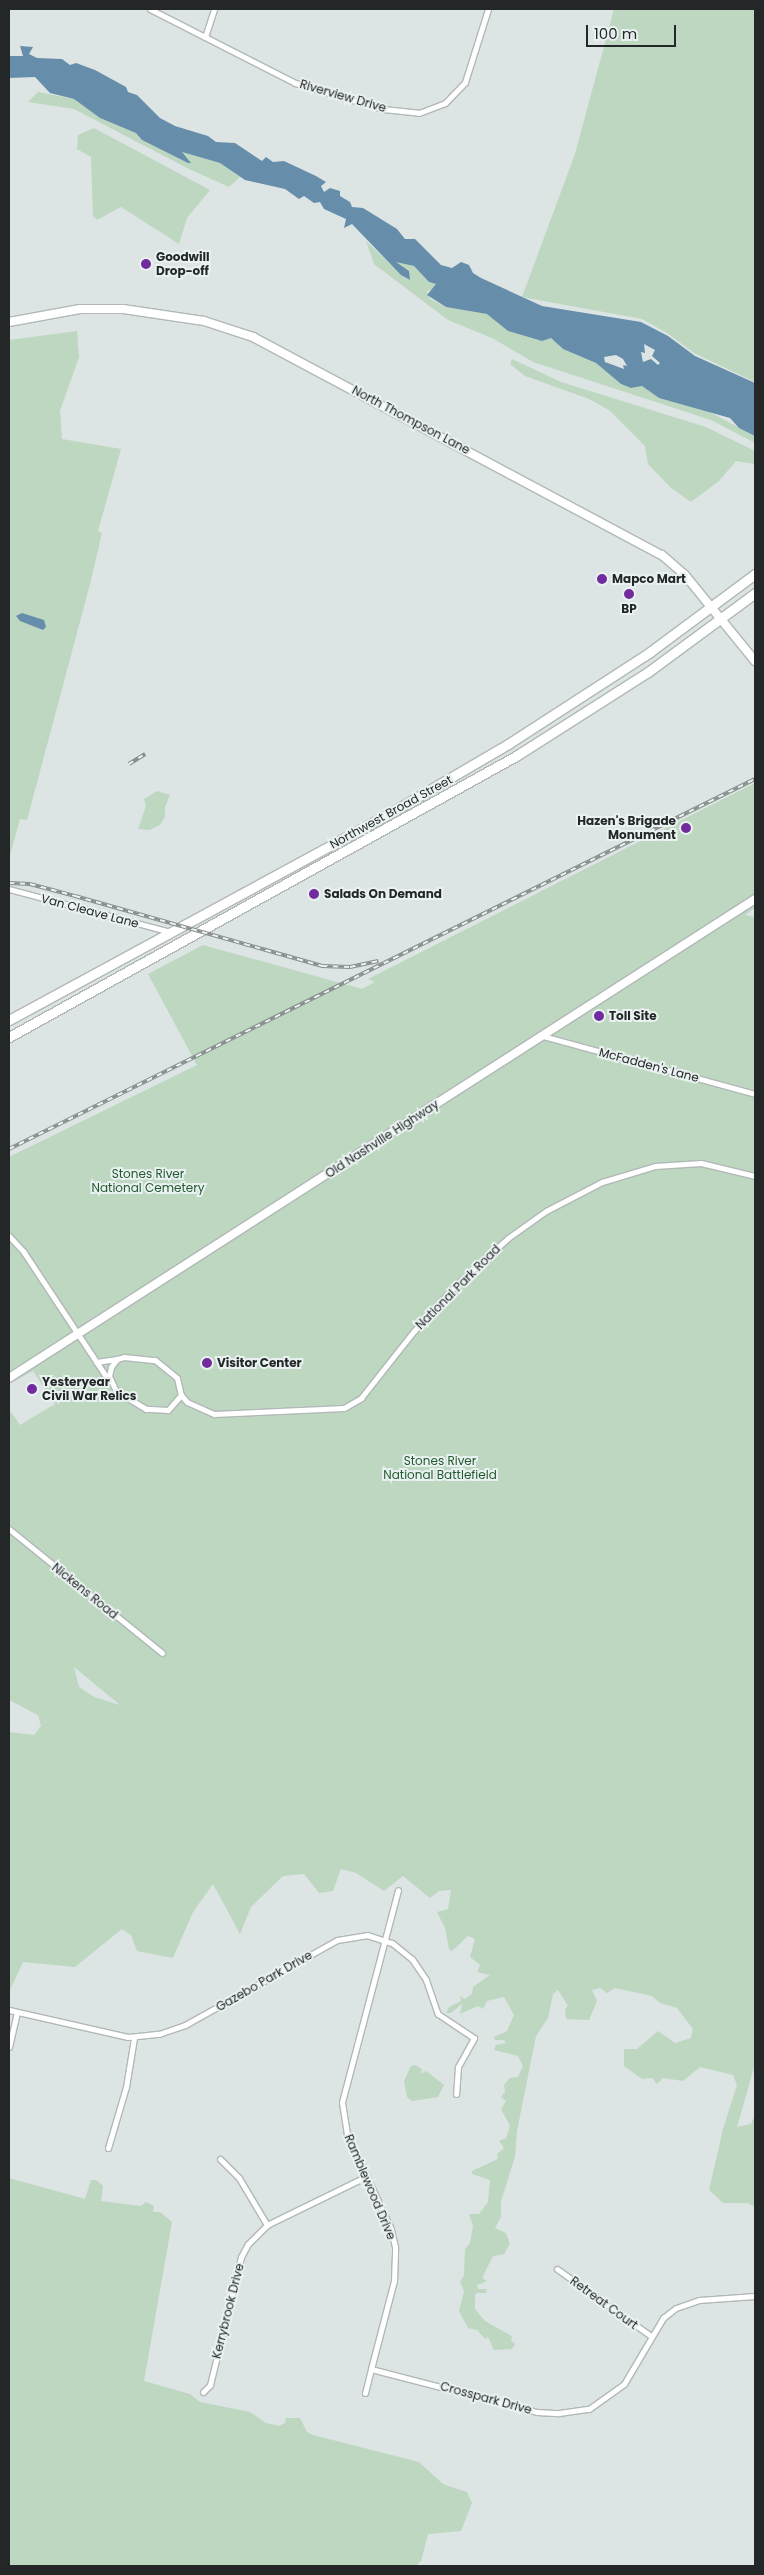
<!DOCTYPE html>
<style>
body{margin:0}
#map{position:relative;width:764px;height:2575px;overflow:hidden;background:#dde4e4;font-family:Poppins,sans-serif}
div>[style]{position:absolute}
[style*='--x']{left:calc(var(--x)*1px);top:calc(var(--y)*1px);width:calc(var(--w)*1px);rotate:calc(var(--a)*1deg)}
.green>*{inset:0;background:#bdd7c0}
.water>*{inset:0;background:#668eab}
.roads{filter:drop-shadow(1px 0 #b1b8b7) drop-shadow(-1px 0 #b1b8b7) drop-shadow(0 1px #b1b8b7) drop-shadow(0 -1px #b1b8b7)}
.street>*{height:5px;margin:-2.5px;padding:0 2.5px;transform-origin:2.5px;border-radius:2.5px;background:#fff}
.secondary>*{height:8px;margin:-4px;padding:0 4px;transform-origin:4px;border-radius:4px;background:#fff}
.primary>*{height:9px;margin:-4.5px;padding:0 4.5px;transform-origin:4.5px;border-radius:4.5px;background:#fff}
.rail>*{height:4px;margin-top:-2px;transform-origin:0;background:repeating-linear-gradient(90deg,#eaf1f1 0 5.5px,#878c8c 0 11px);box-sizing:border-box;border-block:1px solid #878c8c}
.dots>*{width:14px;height:14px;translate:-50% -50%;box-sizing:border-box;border:2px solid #eaf1f1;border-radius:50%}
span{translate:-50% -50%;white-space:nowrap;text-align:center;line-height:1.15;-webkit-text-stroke:4px #eaf1f1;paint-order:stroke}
.street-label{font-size:12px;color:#242727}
.poi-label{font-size:12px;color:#242727;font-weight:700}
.left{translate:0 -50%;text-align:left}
.right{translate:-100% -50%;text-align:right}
.park-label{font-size:12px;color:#225a2f}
.frame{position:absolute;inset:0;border:10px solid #242727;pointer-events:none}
.scale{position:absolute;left:586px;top:25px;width:90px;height:22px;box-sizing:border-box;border:2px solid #242727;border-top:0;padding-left:6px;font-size:15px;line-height:18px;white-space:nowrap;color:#242727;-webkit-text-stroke:4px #eaf1f1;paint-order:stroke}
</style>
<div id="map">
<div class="green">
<i style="clip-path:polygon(614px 9px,755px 9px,755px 382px,694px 353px,667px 333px,642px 319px,522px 297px,575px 154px)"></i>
<i style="clip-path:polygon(38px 92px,74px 99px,100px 118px,137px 133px,142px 140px,188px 163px,182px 152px,220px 163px,240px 177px,229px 187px,189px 169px,74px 109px,28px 102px)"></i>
<i style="clip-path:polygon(94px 128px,210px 190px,187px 218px,179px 244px,121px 207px,97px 220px,93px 216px,91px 157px,77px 149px,78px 135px)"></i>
<i style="clip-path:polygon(366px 241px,404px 277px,410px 280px,395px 261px,414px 266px,429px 282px,436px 284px,435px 289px,427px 291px,430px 299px,446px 307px,488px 314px,508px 331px,542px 341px,551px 338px,563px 349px,596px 363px,621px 384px,631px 388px,642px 386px,659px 398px,704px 409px,755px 436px,755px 443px,711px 420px,533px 362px,492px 338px,448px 320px,374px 264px)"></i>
<i style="clip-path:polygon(77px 331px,79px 357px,60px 411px,62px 439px,121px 449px,98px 531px,102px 533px,90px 584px,27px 820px,20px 819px,9px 859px,9px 340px)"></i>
<i style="clip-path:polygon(512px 359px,561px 382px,706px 427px,755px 451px,755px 464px,736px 461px,719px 481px,691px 502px,670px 487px,648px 464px,645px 446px,609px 410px,589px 399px,525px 376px,510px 364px)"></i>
<i style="clip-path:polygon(evenodd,755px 783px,755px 908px,745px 915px,755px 917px,755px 2064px,737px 2127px,751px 2124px,755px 2115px,755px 2203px,753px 2206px,747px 2203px,723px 2203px,709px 2190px,723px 2129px,737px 2085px,733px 2075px,700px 2067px,683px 2081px,663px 2078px,657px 2084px,652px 2078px,642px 2079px,624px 2066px,624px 2049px,637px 2049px,658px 2031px,675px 2043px,691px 2038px,693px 2029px,677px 2008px,660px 2003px,652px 1996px,615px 1988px,607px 1993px,600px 1988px,592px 1990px,597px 2001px,589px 2020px,566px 2019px,565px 2009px,568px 2006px,558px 1990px,553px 1994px,548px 2018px,536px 2036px,517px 2131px,515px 2157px,501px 2201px,501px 2217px,495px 2228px,506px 2233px,510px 2244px,504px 2254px,493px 2256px,482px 2278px,487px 2281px,477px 2285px,478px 2289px,487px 2289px,486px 2293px,476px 2293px,475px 2296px,475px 2309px,485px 2321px,512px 2336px,511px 2340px,515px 2344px,512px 2349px,494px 2350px,488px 2337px,485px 2339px,477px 2330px,468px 2328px,459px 2311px,464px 2291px,460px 2282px,464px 2275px,465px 2249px,470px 2243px,473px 2226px,469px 2214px,479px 2214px,488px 2202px,490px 2180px,472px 2174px,472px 2171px,498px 2159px,497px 2154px,504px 2148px,499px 2141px,506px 2138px,510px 2126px,501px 2109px,506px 2101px,501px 2097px,505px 2092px,504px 2085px,510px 2078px,518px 2077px,523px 2066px,518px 2056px,494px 2050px,496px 2045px,506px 2043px,504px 2040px,495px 2040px,494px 2037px,507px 2031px,514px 2015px,504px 1997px,487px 2001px,483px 2009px,478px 2006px,460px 2014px,462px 2004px,451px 2013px,446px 2013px,449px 2007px,461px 2001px,460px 1996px,465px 1999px,472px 1994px,473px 1987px,490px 1975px,477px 1972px,480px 1965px,470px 1957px,475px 1939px,468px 1936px,452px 1951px,449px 1949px,445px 1928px,437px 1912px,448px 1909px,451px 1890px,439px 1891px,430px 1898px,403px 1876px,384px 1891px,356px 1873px,341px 1869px,333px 1891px,319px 1893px,304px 1874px,283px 1876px,251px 1907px,240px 1934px,213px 1884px,193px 1912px,173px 1958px,137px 1951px,131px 1935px,122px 1929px,75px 1967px,23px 1962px,9px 1992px,9px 1732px,34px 1735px,41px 1726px,38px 1715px,9px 1700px,9px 1409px,20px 1425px,55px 1404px,33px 1371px,9px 1384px,9px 1157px,197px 1065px,148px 974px,203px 945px,362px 989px,375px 982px,368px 979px,755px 783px,74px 1667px,120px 1705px,94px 1697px,79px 1687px,74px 1667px)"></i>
<i style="clip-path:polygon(157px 791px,170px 795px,165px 807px,165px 817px,160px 825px,149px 830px,138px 829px,146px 806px,144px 799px)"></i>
<i style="clip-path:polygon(415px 2065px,422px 2069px,421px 2074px,426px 2071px,444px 2085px,438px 2097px,412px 2101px,407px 2097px,404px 2081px,411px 2066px)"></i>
<i style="clip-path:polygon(9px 2178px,85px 2199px,91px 2180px,96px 2180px,103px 2186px,101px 2201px,141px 2206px,146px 2202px,154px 2206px,153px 2212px,160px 2212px,172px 2222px,144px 2381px,190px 2394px,200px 2402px,250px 2412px,266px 2423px,279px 2426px,285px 2423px,286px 2418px,300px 2418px,307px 2432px,313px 2435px,419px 2462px,443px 2484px,467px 2492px,472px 2503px,461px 2531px,428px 2534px,421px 2561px,416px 2566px,9px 2566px)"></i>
</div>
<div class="water">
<i style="clip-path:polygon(evenodd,20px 46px,33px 47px,29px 54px,37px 58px,62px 59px,70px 65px,76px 63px,95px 70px,126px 87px,128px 92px,137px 95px,160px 118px,175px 126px,208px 136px,216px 142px,235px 143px,262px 161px,266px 157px,273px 162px,284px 161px,316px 176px,326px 182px,321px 186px,324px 192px,330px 188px,340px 191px,340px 196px,350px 202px,352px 207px,363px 208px,397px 229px,405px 239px,415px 239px,441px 265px,452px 268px,461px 262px,469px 265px,473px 273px,481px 278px,542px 306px,641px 322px,668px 336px,695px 356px,755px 383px,755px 436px,739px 428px,730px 418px,659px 398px,642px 386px,631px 388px,621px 384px,596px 363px,563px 349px,551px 338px,542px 341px,508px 331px,487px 314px,446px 307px,427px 295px,436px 284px,429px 282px,414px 266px,396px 262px,409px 271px,410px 280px,401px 275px,352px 224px,344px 228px,346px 219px,324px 209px,320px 202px,314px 203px,304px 196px,299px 199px,285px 189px,245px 180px,220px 163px,182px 152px,191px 163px,188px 163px,142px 140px,136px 133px,100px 118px,74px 99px,50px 93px,35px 77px,9px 78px,9px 56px,23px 56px,20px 46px,644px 344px,655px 350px,652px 356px,660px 363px,658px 365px,651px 359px,643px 362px,641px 352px,645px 353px,644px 344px,20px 46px,616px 355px,623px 359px,627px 366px,623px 365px,624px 369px,605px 362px,604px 357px,616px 355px)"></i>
<i style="clip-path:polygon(22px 613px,44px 620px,46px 627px,43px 630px,20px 621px,16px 616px)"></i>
</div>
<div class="roads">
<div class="street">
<i style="--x:150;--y:9;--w:163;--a:27"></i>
<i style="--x:295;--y:83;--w:92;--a:16.5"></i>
<i style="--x:383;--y:109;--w:36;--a:6"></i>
<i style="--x:419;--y:113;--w:28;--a:-21"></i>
<i style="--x:445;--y:103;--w:29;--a:-46"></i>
<i style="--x:465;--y:82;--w:77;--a:-72.5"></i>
<i style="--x:205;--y:37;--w:29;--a:-72"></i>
<i style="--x:9;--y:889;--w:168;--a:14.9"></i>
<i style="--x:543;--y:1036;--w:220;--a:15.3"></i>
<i style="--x:9;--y:1236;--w:21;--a:47"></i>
<i style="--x:23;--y:1251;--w:156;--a:56.5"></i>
<i style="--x:96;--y:1362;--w:21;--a:-8"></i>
<i style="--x:181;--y:1395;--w:20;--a:131"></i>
<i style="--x:168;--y:1410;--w:22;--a:-177"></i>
<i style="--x:146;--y:1409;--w:35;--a:-149"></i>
<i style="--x:116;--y:1391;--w:17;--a:-115"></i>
<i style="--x:109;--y:1376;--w:9;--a:-77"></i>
<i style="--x:111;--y:1367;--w:10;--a:-53"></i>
<i style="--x:117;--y:1359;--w:7;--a:-16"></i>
<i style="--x:124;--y:1357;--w:31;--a:6"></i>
<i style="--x:155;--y:1360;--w:28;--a:39"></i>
<i style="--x:177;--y:1378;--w:17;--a:77"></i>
<i style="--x:181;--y:1395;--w:9;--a:49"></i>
<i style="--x:187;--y:1402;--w:30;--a:24"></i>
<i style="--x:214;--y:1414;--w:130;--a:-2.6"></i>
<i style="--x:344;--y:1408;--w:20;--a:-30"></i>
<i style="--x:361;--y:1398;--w:85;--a:-51.7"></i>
<i style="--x:414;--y:1331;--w:62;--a:-47.6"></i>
<i style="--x:456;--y:1285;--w:70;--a:-42.1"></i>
<i style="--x:508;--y:1238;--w:47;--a:-35.4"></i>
<i style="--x:546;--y:1211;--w:63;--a:-27.4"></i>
<i style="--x:602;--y:1182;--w:55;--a:-16.8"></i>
<i style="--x:655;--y:1166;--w:46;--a:-3.7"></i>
<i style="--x:701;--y:1163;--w:56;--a:13.5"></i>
<i style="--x:9;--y:1529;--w:197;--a:39"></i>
<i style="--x:9;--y:2010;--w:122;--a:12.8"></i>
<i style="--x:128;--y:2037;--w:31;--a:-6"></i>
<i style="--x:159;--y:2034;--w:28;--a:-19"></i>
<i style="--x:185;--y:2025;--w:174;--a:-29.2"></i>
<i style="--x:337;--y:1940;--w:30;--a:-9"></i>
<i style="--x:367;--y:1935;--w:26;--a:18"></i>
<i style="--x:392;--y:1943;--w:26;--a:39"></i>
<i style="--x:412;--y:1959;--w:25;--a:56"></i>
<i style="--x:426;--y:1980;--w:36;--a:71"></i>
<i style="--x:438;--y:2014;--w:43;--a:33.7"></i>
<i style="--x:474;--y:2038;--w:33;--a:119"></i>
<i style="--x:458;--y:2067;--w:27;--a:94"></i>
<i style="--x:9;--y:2047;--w:36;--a:-77"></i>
<i style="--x:108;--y:2148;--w:64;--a:-73.6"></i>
<i style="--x:126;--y:2087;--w:50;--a:-80.7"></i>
<i style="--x:220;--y:2159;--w:27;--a:45"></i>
<i style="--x:239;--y:2178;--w:55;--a:59.2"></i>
<i style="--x:557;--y:2269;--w:115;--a:35.5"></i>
<i style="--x:371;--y:2369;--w:91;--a:-75.4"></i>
<i style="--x:394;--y:2281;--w:34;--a:-88"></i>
<i style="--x:395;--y:2247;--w:18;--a:-103"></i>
<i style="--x:391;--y:2229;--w:105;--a:-114.9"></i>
<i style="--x:347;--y:2134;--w:32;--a:-99"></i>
<i style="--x:342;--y:2102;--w:219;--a:-75.2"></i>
<i style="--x:203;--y:2392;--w:10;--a:-45"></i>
<i style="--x:210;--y:2385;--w:132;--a:-76.4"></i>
<i style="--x:241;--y:2257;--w:15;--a:-62"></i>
<i style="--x:248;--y:2244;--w:27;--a:-45"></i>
<i style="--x:267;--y:2225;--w:109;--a:-26.1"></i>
<i style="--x:365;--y:2393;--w:25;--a:-76"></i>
<i style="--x:371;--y:2369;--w:171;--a:14.5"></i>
<i style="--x:537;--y:2412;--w:22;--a:3"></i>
<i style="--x:559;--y:2413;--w:30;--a:-8"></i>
<i style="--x:589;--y:2409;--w:43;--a:-35.5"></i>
<i style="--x:624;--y:2384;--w:77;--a:-59.4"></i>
<i style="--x:663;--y:2318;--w:16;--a:-38"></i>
<i style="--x:676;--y:2308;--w:24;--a:-19"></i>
<i style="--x:699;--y:2300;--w:56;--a:-4.1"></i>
</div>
<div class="secondary">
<i style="--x:9;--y:322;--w:72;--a:-10.4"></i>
<i style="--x:80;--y:309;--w:43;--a:0"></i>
<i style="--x:123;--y:309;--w:82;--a:8.4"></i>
<i style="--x:204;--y:321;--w:52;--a:18.1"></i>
<i style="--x:253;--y:337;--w:463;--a:28.1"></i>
<i style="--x:662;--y:555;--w:30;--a:41"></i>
<i style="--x:685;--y:575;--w:111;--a:50.9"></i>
<i style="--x:9;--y:1378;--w:887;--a:-32.7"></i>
</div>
<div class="primary">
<i style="--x:9;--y:1020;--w:434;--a:-28.5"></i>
<i style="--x:390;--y:813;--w:137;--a:-30.3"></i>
<i style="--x:508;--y:744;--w:169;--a:-32.9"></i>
<i style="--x:650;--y:652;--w:131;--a:-36.6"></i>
<i style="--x:9;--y:1037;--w:580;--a:-29"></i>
<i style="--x:516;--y:756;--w:156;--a:-32.5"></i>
<i style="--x:648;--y:672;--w:133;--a:-36.4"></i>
</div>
</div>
<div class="rail">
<i style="--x:129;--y:764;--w:19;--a:-32"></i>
<i style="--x:9;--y:883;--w:21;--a:3"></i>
<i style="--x:30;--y:884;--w:47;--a:14.9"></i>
<i style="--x:75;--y:896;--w:257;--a:15.8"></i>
<i style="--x:322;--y:966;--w:28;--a:2"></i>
<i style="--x:350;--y:967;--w:29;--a:-12"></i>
<i style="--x:9;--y:1149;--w:833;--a:-26.38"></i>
</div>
<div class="dots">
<i style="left:146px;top:264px;background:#722b9f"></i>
<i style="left:602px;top:579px;background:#722b9f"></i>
<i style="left:629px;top:594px;background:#722b9f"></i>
<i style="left:686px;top:828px;background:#722b9f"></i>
<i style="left:314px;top:894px;background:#722b9f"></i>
<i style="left:599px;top:1016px;background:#722b9f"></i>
<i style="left:207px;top:1363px;background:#722b9f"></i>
<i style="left:32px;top:1389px;background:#722b9f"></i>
</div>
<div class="street-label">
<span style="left:343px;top:96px;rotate:16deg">Riverview Drive</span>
<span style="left:411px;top:420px;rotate:28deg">North Thompson Lane</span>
<span style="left:391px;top:812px;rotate:-29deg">Northwest Broad Street</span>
<span style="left:90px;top:911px;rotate:15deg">Van Cleave Lane</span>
<span style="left:649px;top:1065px;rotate:15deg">McFadden's Lane</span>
<span style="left:382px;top:1139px;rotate:-33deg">Old Nashville Highway</span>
<span style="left:458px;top:1287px;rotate:-45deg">National Park Road</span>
<span style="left:85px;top:1591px;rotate:39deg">Nickens Road</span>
<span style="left:264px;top:1981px;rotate:-30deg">Gazebo Park Drive</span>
<span style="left:370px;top:2187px;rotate:67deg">Ramblewood Drive</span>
<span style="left:604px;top:2303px;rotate:36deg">Retreat Court</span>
<span style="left:228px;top:2311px;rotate:-76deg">Kerrybrook Drive</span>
<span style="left:486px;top:2398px;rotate:15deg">Crosspark Drive</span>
</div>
<div class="poi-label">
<span class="left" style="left:156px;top:264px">Goodwill<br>Drop-off</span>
<span class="left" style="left:612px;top:579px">Mapco Mart</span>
<span style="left:629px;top:609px">BP</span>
<span class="right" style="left:676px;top:828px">Hazen's Brigade<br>Monument</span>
<span class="left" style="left:324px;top:894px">Salads On Demand</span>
<span class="left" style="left:609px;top:1016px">Toll Site</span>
<span class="left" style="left:217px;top:1363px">Visitor Center</span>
<span class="left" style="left:42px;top:1389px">Yesteryear<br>Civil War Relics</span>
</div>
<div class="park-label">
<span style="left:148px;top:1181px">Stones River<br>National Cemetery</span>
<span style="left:440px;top:1468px">Stones River<br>National Battlefield</span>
</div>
<div class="frame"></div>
<div class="scale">100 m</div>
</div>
